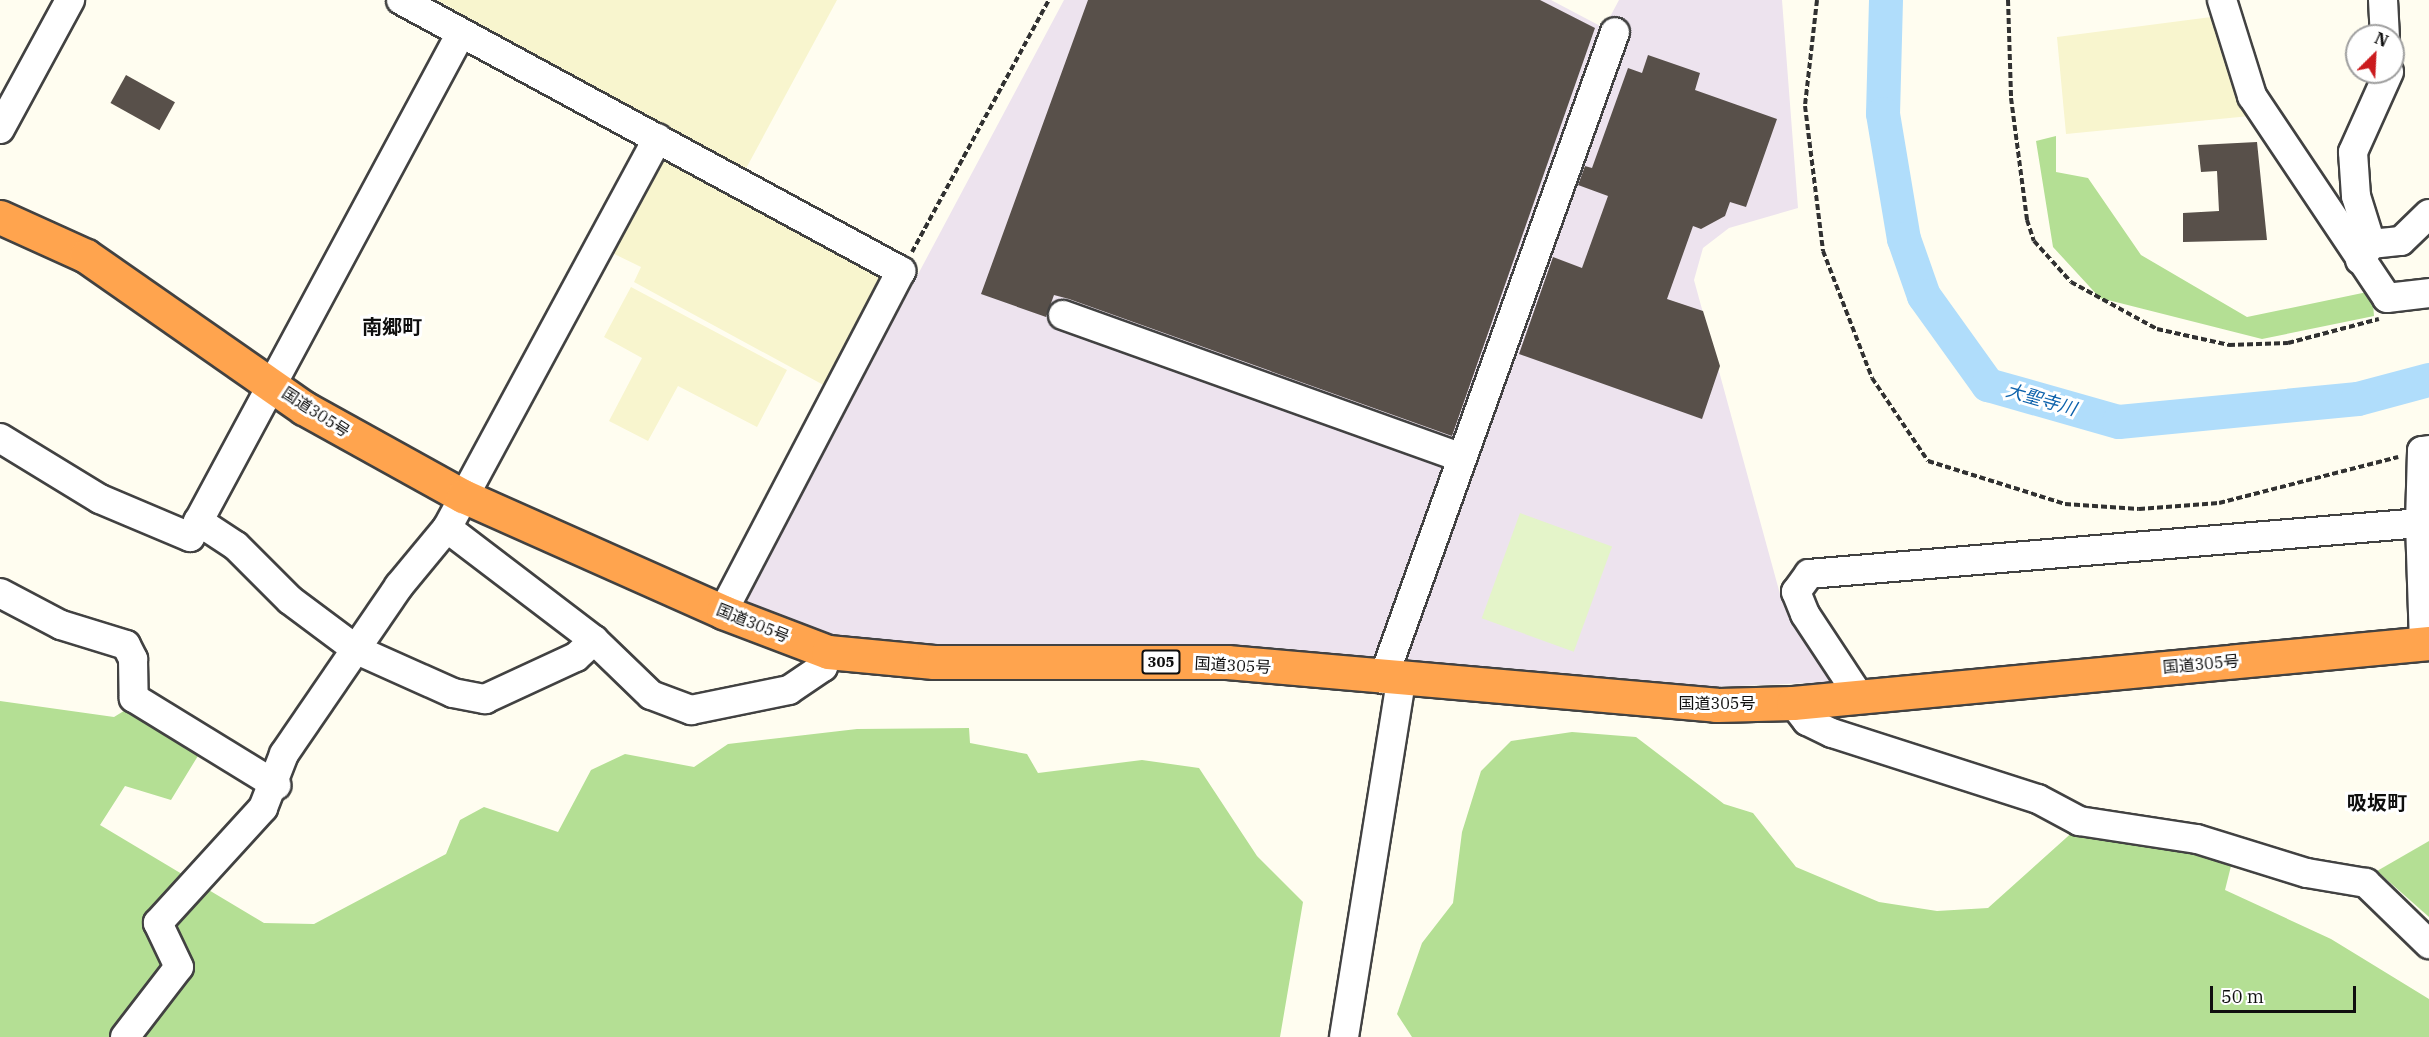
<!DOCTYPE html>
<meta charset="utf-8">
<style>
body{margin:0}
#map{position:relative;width:2429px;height:1037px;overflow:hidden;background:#fffdf0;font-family:"IBM Plex Serif","Noto Sans JP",serif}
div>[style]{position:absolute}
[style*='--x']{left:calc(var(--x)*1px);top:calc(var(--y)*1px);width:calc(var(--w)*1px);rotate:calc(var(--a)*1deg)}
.industrial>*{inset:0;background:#ede3ee}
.farmland>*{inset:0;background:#f8f5ce}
.forest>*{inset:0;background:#b4df94}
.pitch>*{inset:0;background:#e4f4c9;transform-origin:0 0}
.river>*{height:34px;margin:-17px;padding:0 17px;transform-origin:17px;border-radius:17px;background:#b0ddfb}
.building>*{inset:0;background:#58504a;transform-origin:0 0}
.path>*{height:4px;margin-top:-2px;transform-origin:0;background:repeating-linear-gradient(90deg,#313131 0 6px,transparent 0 9px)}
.roads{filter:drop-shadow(2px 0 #424242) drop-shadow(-2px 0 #424242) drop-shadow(0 2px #424242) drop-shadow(0 -2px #424242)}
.minor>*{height:28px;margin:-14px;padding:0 14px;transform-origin:14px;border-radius:14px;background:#fff}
.highway>*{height:33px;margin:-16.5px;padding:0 16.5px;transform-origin:16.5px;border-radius:16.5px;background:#ffa44e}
span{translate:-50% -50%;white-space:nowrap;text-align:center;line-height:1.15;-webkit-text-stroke:6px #fff;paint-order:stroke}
.shield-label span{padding:2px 4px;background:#fff;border:2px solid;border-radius:4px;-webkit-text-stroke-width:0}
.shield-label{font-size:15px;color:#0f0f0f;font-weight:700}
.street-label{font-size:16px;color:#0f0f0f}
.water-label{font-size:18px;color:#0d62ac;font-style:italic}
.quarter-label{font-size:20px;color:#0f0f0f;font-weight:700}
.north{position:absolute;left:2345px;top:24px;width:60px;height:60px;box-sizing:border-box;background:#fff;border:2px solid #9f9f9f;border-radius:50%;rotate:24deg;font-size:16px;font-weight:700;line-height:24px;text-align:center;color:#0f0f0f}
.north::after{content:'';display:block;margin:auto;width:21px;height:27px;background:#cb1b1e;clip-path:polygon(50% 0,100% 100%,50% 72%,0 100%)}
.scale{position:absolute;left:2210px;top:986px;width:146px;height:27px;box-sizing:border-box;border:3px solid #0f0f0f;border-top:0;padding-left:8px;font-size:18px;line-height:21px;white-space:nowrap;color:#0f0f0f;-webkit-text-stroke:4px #fff;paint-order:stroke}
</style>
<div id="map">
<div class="industrial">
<i style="clip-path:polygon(1064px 0,1551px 0,1604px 28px,1619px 0,1782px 0,1798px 208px,1729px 228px,1703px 248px,1694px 280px,1780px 594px,1833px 682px,1639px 690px,911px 648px,823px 636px,742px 605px)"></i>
</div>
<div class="farmland">
<i style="clip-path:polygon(437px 0,837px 0,743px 174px)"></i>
<i style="clip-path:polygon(2219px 16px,2250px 116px,2066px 134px,2057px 37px)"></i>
<i style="clip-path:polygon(657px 153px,890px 274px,829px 388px,634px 282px,641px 267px,604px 249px)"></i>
<i style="clip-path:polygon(631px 287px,787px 370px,757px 427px,678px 386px,648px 441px,609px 421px,642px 358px,604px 337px)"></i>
</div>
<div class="forest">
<i style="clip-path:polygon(2056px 136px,2056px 172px,2088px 178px,2141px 255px,2247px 317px,2372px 291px,2374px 316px,2262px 339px,2100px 298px,2053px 247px,2036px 141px)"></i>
<i style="clip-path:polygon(0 701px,114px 717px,132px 706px,204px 746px,171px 800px,125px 786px,100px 825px,264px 923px,314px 924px,446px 854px,460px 820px,484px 807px,558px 832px,591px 770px,625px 754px,694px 767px,728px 744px,857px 729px,969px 728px,970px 743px,1027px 754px,1038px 773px,1142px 760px,1199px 768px,1257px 856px,1303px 902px,1280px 1037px,0 1037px)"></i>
<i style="clip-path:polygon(1572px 732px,1636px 737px,1724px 804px,1753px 813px,1796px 867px,1879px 902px,1937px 911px,1988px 908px,2076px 829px,2233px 858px,2225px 890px,2331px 939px,2429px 999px,2429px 1037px,1412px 1037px,1397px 1014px,1422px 943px,1453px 903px,1462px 832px,1481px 771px,1511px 741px)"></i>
<i style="clip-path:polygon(2429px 841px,2429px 917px,2377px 871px)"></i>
</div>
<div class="pitch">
<i style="left:1520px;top:513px;width:98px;height:112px;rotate:20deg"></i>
</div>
<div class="river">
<i style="--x:1886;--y:0;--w:114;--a:91.5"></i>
<i style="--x:1883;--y:114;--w:127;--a:80.5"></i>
<i style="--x:1904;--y:239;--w:60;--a:70.7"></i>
<i style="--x:1924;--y:296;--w:110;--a:54.3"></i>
<i style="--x:1988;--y:385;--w:136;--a:15.8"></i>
<i style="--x:2119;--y:422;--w:240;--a:-5.5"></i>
<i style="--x:2358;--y:399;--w:73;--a:-15"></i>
</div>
<div class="building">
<i style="clip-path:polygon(1088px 0,1540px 0,1595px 28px,1452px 436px,1069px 299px,1054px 295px,1046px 317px,981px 294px)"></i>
<i style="clip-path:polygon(1648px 55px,1700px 73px,1695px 90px,1777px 119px,1746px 207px,1730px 202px,1725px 216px,1701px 229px,1693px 226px,1667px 299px,1703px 311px,1720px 366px,1702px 419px,1519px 354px,1553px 257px,1582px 268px,1608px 196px,1578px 185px,1585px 166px,1592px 168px,1628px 68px,1642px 73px)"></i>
<i style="left:126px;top:75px;width:56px;height:32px;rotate:29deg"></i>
<i style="clip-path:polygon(2257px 142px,2267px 240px,2183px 242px,2183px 213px,2219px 211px,2217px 171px,2201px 172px,2198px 145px)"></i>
</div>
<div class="path">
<i style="--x:1817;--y:0;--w:107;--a:96.5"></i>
<i style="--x:1805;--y:106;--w:146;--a:82.9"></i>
<i style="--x:1823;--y:251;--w:136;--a:68.9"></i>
<i style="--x:1872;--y:378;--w:100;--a:56"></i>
<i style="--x:1928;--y:461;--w:144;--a:17.4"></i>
<i style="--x:2065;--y:504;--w:74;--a:3.9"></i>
<i style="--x:2139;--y:509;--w:80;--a:-4.3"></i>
<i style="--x:2219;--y:503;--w:185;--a:-14.4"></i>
<i style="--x:2008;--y:0;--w:98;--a:88.2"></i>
<i style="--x:2011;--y:98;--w:123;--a:82.5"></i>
<i style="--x:2027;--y:220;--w:22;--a:72"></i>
<i style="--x:2034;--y:241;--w:55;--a:47.9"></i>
<i style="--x:2071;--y:282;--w:98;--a:28.7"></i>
<i style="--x:2157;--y:329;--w:74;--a:12.5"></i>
<i style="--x:2229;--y:345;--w:59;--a:-1.9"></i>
<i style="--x:2288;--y:343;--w:94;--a:-14.8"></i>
<i style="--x:912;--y:252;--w:287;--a:-61.5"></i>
</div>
<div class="roads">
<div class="minor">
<i style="--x:401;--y:0;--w:569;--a:28.46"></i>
<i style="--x:901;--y:271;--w:385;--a:117.6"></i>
<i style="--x:2222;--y:0;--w:101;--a:72.6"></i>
<i style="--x:2252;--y:96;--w:243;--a:56.2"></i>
<i style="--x:2387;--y:298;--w:42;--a:-6.8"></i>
<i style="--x:2383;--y:0;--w:36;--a:87"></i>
<i style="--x:0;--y:129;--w:147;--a:-61.5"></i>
<i style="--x:2371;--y:244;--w:30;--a:-6"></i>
<i style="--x:2401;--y:241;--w:39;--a:-44"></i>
<i style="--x:2360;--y:260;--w:19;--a:-55"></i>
<i style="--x:2371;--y:244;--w:50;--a:-107.4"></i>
<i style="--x:2356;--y:196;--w:44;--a:-93.9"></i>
<i style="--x:2353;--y:152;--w:88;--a:-65.8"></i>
<i style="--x:1063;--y:315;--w:421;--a:19.7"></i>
<i style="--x:0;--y:438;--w:117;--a:31.4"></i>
<i style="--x:100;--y:499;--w:98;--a:22.9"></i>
<i style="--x:190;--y:537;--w:572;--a:-61.73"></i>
<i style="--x:198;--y:521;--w:45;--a:33.3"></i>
<i style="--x:236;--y:546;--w:76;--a:45"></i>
<i style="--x:290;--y:600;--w:84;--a:36.7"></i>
<i style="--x:357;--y:650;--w:105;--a:24.1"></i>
<i style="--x:453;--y:693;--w:33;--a:11"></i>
<i style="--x:485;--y:699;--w:100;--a:-24.8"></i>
<i style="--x:576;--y:657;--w:25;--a:-43"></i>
<i style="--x:447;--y:528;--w:185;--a:37.3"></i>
<i style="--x:594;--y:640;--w:79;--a:44"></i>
<i style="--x:651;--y:695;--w:43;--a:20.6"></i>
<i style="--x:691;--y:710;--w:100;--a:-11.5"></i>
<i style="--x:789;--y:690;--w:41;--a:-34.1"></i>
<i style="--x:823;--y:667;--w:16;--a:-72"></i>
<i style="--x:0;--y:593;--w:69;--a:27.7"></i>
<i style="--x:61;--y:625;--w:68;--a:17.1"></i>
<i style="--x:126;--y:645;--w:16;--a:63"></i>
<i style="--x:133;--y:659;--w:39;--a:89"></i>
<i style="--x:134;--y:698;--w:167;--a:31.5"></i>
<i style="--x:2424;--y:643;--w:120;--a:-91.9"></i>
<i style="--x:2420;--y:523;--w:72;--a:-88.4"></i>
<i style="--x:2422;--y:451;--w:7;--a:-8"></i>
<i style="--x:1383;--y:679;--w:687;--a:-70.27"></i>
<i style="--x:1859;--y:696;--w:98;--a:-123.4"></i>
<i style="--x:1805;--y:614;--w:24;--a:-112"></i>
<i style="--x:1796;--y:592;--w:22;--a:-54"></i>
<i style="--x:1809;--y:574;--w:613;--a:-4.77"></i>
<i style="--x:1793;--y:703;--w:23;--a:52"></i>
<i style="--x:1807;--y:721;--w:28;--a:26"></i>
<i style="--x:1832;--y:733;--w:216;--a:17.8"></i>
<i style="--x:2038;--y:799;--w:47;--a:28.2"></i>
<i style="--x:2079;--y:821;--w:119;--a:8.7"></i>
<i style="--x:2197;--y:839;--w:115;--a:17.2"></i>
<i style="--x:2307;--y:873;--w:60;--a:9.6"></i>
<i style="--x:2366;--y:883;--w:88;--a:44.1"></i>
<i style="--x:125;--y:1037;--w:88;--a:-52.4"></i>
<i style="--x:179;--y:967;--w:49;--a:-115.5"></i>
<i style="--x:158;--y:923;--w:156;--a:-47.6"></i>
<i style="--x:263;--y:808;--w:58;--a:-68.7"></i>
<i style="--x:284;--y:754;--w:204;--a:-55.6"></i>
<i style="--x:399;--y:586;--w:75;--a:-50.4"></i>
<i style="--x:447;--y:528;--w:443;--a:-61.6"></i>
<i style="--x:1344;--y:1037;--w:361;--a:-80.9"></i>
</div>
<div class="highway">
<i style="--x:0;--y:217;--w:94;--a:24.4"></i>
<i style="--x:86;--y:256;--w:266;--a:34.9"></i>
<i style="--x:304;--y:408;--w:182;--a:29"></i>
<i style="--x:463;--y:496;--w:285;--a:24"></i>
<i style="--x:723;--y:612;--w:112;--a:20.9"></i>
<i style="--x:828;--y:652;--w:106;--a:5.4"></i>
<i style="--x:934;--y:662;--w:293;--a:0"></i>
<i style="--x:1227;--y:662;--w:491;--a:5"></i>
<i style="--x:1716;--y:705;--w:77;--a:-1.5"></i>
<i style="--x:1793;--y:703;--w:639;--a:-5.39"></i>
</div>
</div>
<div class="shield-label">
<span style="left:1161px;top:662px">305</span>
</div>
<div class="street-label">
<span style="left:316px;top:412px;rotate:33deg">国道305号</span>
<span style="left:753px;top:623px;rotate:22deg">国道305号</span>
<span style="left:2201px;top:664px;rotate:-5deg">国道305号</span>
<span style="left:1233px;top:665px;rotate:3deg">国道305号</span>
<span style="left:1717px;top:703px">国道305号</span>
</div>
<div class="water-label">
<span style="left:2041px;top:400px;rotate:16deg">大聖寺川</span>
</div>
<div class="quarter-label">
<span style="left:392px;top:326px">南郷町</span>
<span style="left:2377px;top:802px">吸坂町</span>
</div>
<div class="north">N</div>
<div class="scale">50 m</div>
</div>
